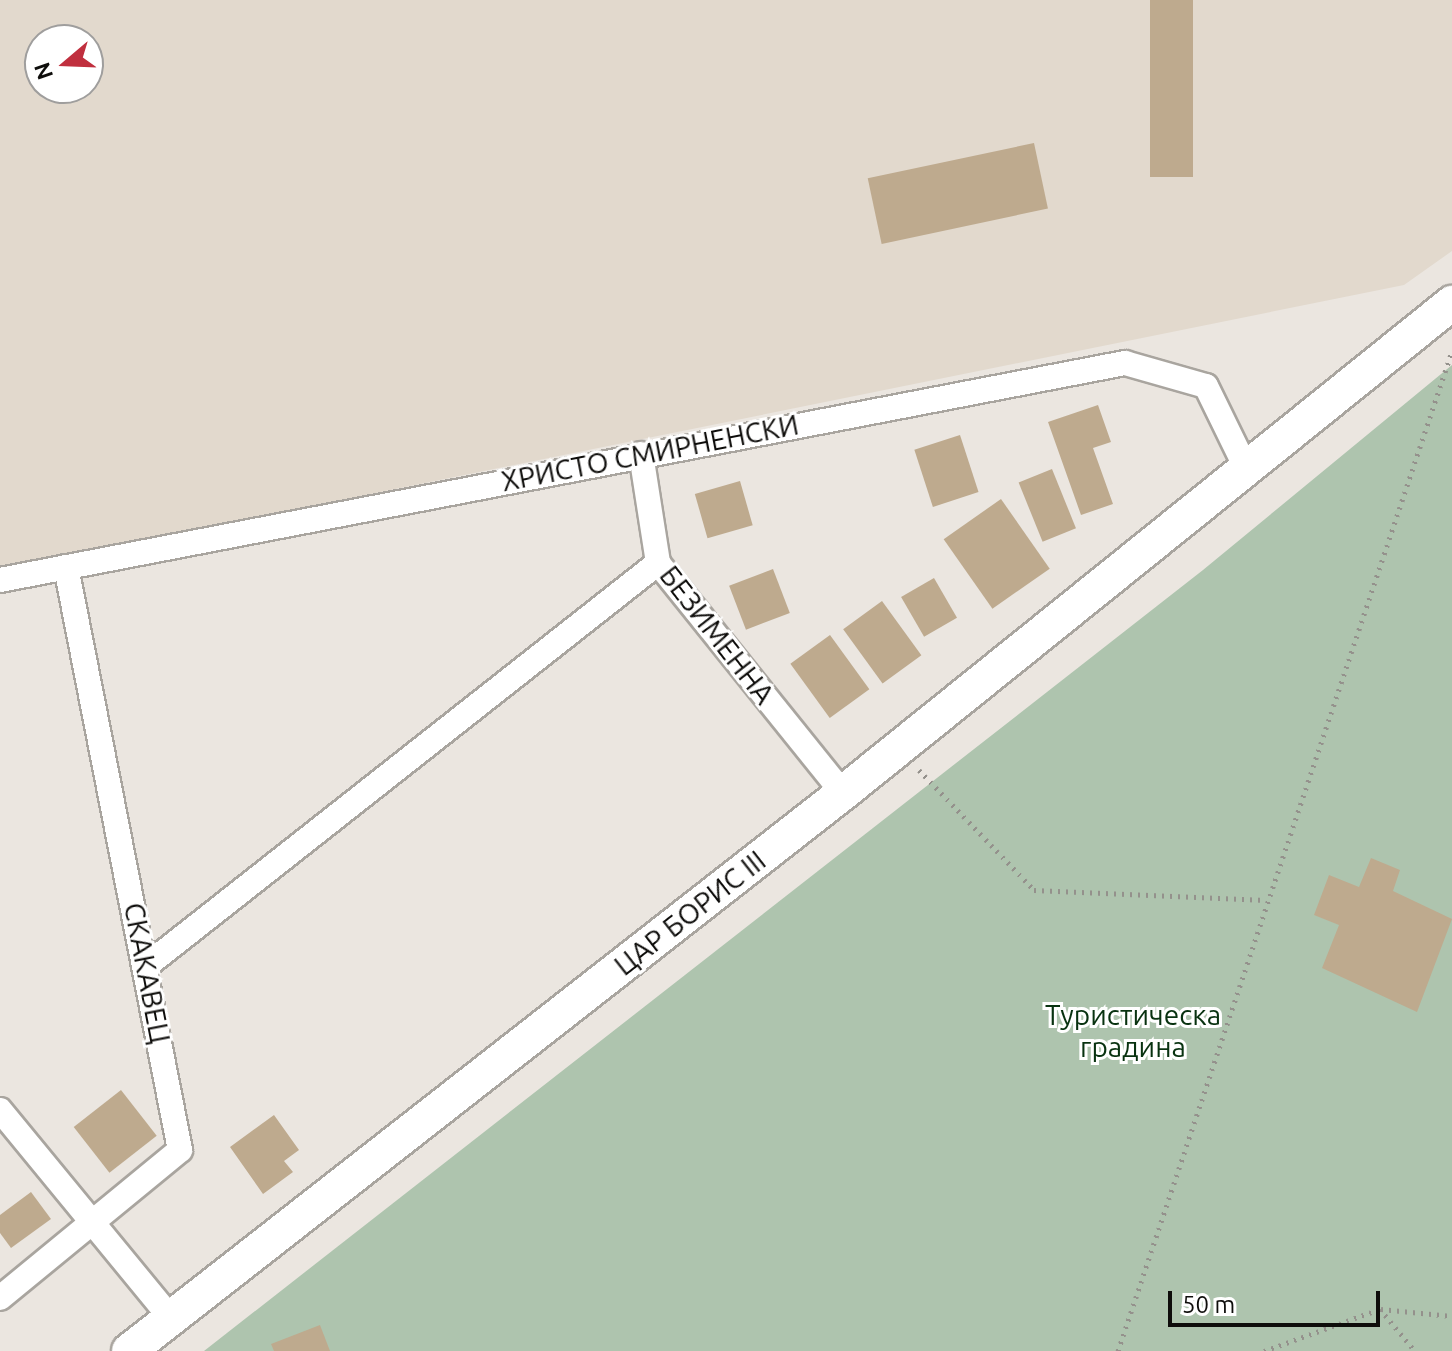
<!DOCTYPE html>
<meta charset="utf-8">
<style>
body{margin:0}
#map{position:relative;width:1452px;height:1351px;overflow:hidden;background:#ebe6e0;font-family:Ubuntu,sans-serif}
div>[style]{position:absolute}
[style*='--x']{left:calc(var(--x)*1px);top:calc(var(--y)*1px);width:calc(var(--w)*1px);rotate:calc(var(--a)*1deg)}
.built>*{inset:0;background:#e2d9cd}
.green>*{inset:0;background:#aec4ae}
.building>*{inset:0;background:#beaa8e;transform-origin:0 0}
.path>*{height:5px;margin-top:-2.5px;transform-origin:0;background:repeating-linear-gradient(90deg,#94918c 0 2px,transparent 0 8px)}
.roads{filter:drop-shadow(2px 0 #a9a59f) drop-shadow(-2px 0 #a9a59f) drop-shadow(0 2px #a9a59f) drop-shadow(0 -2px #a9a59f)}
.street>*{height:24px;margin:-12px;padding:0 12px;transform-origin:12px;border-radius:12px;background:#fff}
.secondary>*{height:34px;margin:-17px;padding:0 17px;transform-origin:17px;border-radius:17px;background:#fff}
span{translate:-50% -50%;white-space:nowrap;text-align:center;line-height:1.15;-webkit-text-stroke:6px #fff;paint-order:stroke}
.street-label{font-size:28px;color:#0e0d0b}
.park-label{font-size:28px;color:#083210}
.north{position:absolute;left:24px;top:24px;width:80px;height:80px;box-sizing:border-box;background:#fff;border:2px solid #9f9e9d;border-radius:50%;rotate:251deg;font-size:22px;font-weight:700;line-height:32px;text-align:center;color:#0e0d0b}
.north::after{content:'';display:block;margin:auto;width:28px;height:36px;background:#c02f3e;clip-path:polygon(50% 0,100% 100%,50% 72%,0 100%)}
.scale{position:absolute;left:1168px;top:1291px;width:212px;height:36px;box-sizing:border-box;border:4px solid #0e0d0b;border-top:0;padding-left:10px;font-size:24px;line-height:28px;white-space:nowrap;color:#0e0d0b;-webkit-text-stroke:6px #fff;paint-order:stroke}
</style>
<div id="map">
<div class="built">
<i style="clip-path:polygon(evenodd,0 0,1452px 0,1452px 251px,1404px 285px,0 569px,0 0,40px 40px,88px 40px,88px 88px,40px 88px,40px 40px)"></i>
</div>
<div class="green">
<i style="clip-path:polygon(1452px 365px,1452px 1351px,204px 1351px,1203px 570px)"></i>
</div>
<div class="building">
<i style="left:1150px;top:0;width:43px;height:177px"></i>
<i style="left:1034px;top:143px;width:67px;height:170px;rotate:78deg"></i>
<i style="clip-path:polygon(1098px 405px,1111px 442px,1093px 448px,1113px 504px,1081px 515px,1048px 422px)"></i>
<i style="left:960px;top:435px;width:60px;height:48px;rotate:72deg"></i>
<i style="left:1052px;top:469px;width:64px;height:36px;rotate:68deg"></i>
<i style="left:740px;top:481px;width:46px;height:47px;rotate:74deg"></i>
<i style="left:1001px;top:499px;width:85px;height:70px;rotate:55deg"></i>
<i style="left:773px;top:569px;width:47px;height:47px;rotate:69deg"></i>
<i style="left:934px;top:578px;width:46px;height:38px;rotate:60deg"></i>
<i style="left:882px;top:601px;width:67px;height:48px;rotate:54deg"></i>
<i style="left:830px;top:635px;width:67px;height:49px;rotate:54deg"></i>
<i style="clip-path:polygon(1371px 858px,1400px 870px,1393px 891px,1452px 919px,1417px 1012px,1322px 968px,1339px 925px,1314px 915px,1329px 875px,1359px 887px)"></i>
<i style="left:121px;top:1090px;width:58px;height:60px;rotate:52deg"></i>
<i style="clip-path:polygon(274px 1115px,299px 1150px,284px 1161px,293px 1172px,263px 1194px,230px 1147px)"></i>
<i style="clip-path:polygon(31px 1192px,51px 1219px,11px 1248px,0 1233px,0 1215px)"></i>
<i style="clip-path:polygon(320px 1325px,330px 1351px,274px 1351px,271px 1344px)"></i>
</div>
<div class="path">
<i style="--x:919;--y:770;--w:166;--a:46.2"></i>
<i style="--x:1034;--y:890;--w:232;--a:2.5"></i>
<i style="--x:1381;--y:1309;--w:71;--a:5.6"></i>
<i style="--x:1118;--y:1351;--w:1054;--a:-71.53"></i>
<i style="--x:1264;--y:1351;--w:123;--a:-19.9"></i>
<i style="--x:1380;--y:1309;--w:55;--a:50.2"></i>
</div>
<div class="roads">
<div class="street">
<i style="--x:641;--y:454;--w:110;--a:81.1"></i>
<i style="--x:658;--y:563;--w:295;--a:51.2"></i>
<i style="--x:0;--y:580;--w:1146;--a:-10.92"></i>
<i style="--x:1125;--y:363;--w:84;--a:15.9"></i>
<i style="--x:1206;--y:386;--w:93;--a:64"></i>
<i style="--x:146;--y:966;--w:652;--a:-38.21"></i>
<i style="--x:0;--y:1110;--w:269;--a:50.6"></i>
<i style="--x:0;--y:1298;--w:233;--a:-39.4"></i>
<i style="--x:180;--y:1150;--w:594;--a:-101.06"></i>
</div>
<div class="secondary">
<i style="--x:129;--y:1351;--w:906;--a:-38.01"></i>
<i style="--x:843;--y:793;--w:782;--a:-38.82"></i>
</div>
</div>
<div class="street-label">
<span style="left:650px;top:453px;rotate:-11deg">ХРИСТО СМИРНЕНСКИ</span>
<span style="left:717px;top:635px;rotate:52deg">БЕЗИМЕННА</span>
<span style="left:690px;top:913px;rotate:-38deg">ЦАР БОРИС III</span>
<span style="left:147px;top:973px;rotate:79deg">СКАКАВЕЦ</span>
</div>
<div class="park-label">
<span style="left:1133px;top:1031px">Туристическа<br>градина</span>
</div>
<div class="north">N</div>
<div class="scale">50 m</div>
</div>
